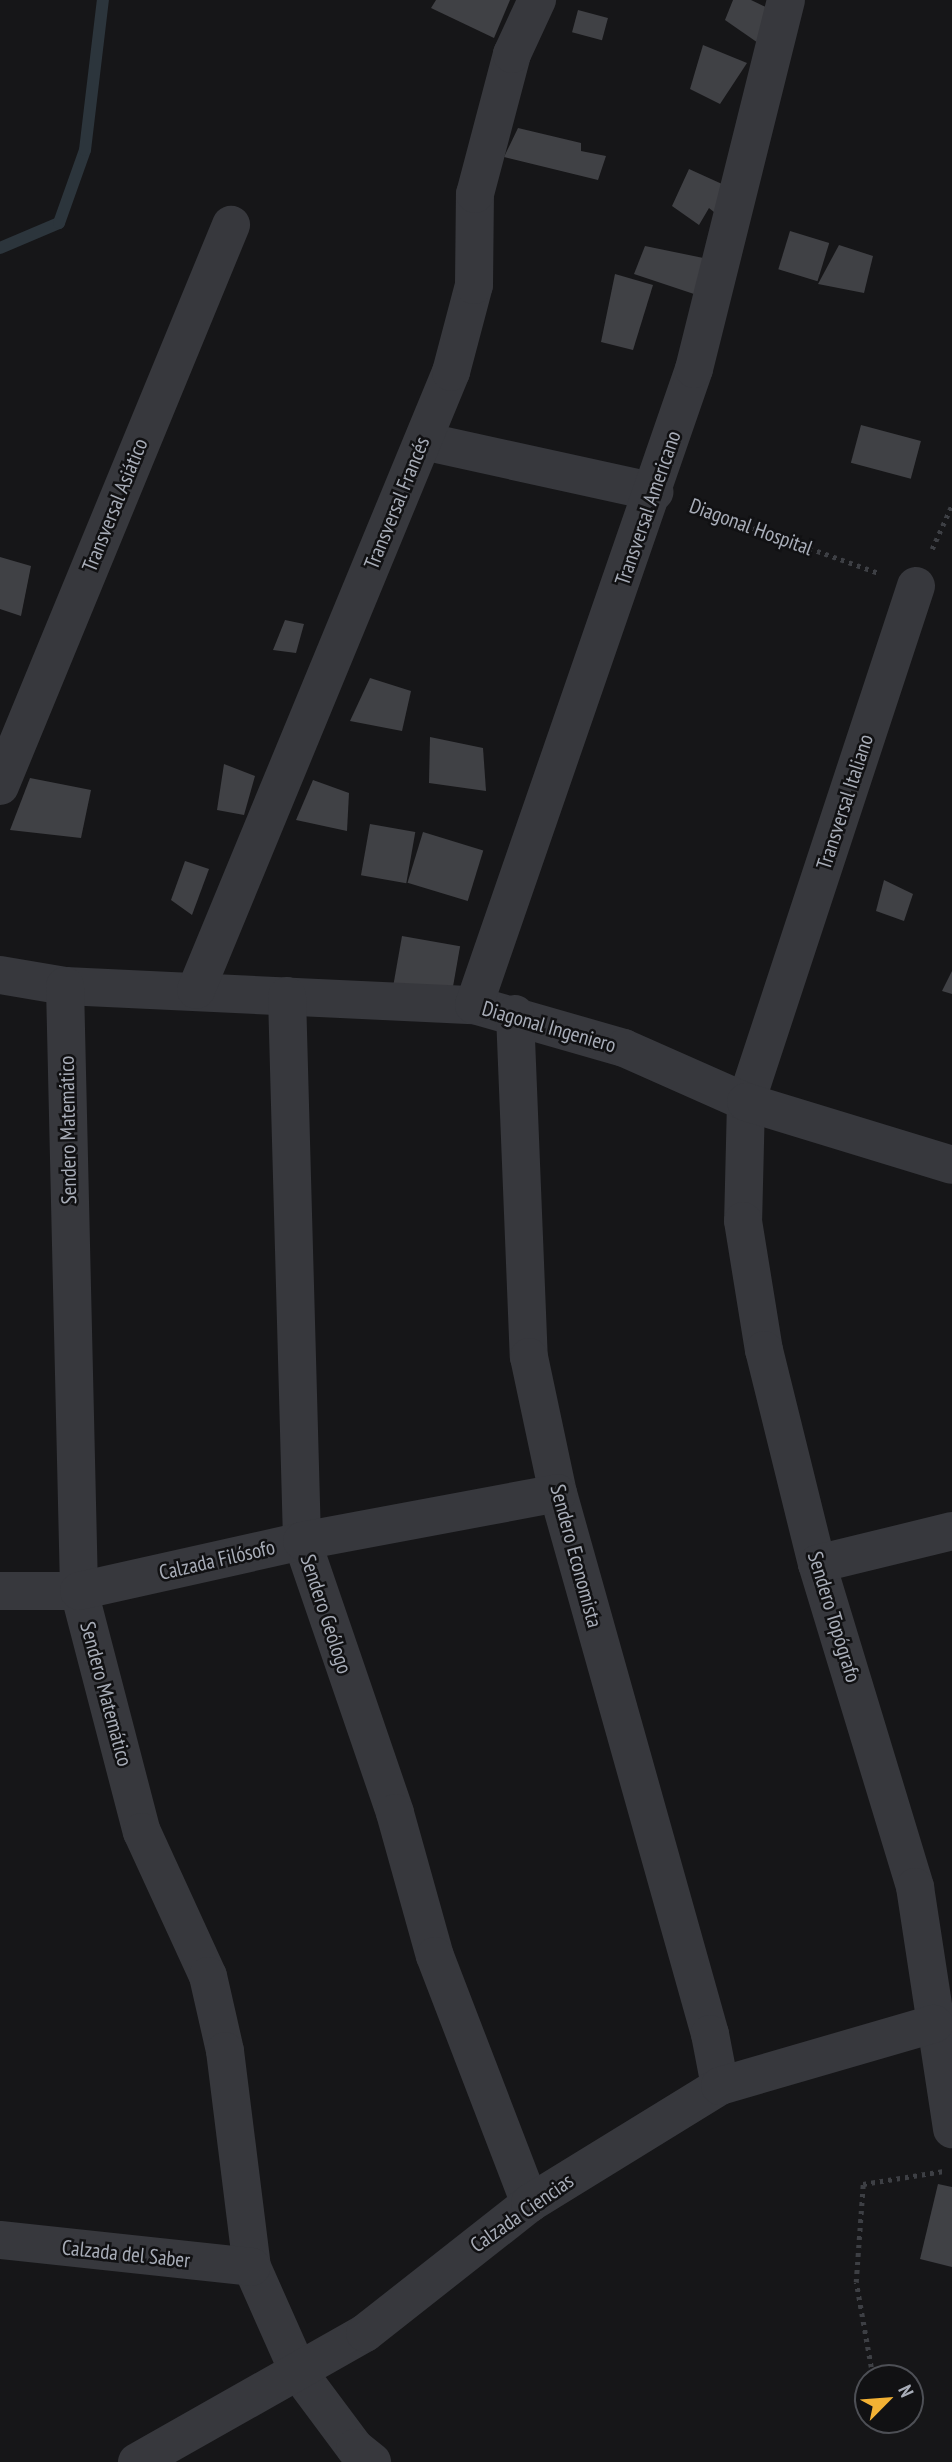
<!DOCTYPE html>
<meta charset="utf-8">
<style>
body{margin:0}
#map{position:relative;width:952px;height:2462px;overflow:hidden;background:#161618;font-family:"PT Sans Narrow",sans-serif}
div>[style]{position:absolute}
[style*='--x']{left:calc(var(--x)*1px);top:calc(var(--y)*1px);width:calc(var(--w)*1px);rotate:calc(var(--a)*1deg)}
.stream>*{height:12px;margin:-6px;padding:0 6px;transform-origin:6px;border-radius:6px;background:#2c353c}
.building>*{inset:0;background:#404145;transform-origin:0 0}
.path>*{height:4.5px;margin-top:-2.25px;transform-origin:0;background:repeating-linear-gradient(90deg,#3d3f44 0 3.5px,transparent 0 8.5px)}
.minor>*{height:38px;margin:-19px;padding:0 19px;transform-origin:19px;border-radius:19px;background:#37383d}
span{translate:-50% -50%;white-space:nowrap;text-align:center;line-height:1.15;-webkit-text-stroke:5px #111113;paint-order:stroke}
.street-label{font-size:21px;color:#a8adb8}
.north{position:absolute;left:854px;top:2364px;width:70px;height:70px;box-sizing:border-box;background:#111113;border:2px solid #4d4f55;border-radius:50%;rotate:65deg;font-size:19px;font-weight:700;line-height:28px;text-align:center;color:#a8adb8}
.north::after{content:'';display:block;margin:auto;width:24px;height:32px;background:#f2b134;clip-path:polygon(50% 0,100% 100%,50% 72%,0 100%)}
</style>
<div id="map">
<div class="stream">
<i style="--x:0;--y:248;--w:64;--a:-23"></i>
<i style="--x:59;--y:223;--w:77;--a:-70.4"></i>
<i style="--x:85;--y:150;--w:151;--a:-83.2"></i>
</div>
<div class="building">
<i style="clip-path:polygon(436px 0,510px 0,494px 38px,431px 8px)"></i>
<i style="clip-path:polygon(733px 0,751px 0,778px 13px,761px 45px,725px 20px)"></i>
<i style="left:578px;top:10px;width:31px;height:23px;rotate:15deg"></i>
<i style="clip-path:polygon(703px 45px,747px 63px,720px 104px,690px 89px)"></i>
<i style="clip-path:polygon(518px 128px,581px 143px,581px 151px,606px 156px,598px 180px,504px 157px)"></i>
<i style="clip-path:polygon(689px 169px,733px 189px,725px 221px,709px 208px,699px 225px,672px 206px)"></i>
<i style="left:790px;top:231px;width:41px;height:40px;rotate:17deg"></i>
<i style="clip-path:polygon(839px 245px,873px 256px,864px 293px,818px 284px)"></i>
<i style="clip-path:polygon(645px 246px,718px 261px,706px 298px,634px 274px)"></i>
<i style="clip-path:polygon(615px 274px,653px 285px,633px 350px,601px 342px)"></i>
<i style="left:861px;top:425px;width:62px;height:39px;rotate:15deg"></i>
<i style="clip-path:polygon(0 557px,31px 566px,21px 616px,0 609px)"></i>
<i style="clip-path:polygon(285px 620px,304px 624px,296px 653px,273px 650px)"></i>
<i style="clip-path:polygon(370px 678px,411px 691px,402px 731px,350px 721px)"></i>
<i style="clip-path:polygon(430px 737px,483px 748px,486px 791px,429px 783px)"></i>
<i style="clip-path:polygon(224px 764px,255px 776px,244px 815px,217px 810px)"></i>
<i style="clip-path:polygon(30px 778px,91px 790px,81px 838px,10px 830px)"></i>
<i style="clip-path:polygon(313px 780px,349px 793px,347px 831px,296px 820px)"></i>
<i style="left:370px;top:824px;width:46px;height:52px;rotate:10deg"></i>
<i style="left:423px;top:832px;width:63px;height:53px;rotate:17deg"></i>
<i style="clip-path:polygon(185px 861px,209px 869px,192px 915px,171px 900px)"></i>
<i style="clip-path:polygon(884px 880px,913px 894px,904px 921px,876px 911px)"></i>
<i style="left:402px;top:936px;width:59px;height:55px;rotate:10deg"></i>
<i style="clip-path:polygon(952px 971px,952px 994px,942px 991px)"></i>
<i style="clip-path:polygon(938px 2184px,952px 2187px,952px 2267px,920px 2259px)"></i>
</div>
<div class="path">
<i style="--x:689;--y:505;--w:202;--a:19.7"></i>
<i style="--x:932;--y:549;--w:48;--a:-65.6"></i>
<i style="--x:871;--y:2367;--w:86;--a:-100"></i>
<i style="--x:856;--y:2282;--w:98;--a:-85.9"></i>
<i style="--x:863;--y:2184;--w:82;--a:-9.1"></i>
</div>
<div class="minor">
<i style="--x:423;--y:441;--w:237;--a:12.4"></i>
<i style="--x:916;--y:586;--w:543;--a:108.23"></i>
<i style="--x:746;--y:1102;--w:119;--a:91.4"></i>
<i style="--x:743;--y:1221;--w:131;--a:80.8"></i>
<i style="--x:764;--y:1350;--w:220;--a:76.1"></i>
<i style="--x:817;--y:1564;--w:338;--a:73.1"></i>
<i style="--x:915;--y:1887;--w:245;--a:81.3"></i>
<i style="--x:0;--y:786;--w:607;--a:-67.62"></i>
<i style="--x:0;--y:975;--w:66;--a:9.6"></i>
<i style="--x:65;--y:986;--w:409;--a:2.7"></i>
<i style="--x:474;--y:1005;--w:156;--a:16"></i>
<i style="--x:624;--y:1048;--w:133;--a:23.9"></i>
<i style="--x:746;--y:1102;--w:215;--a:17"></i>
<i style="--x:65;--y:986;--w:605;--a:88.67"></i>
<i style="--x:79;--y:1591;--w:249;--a:75.4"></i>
<i style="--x:142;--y:1832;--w:158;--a:65.4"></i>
<i style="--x:208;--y:1976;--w:77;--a:77.2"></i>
<i style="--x:225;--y:2051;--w:218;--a:82.9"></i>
<i style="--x:252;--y:2267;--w:116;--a:66.1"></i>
<i style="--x:299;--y:2373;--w:94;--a:53.3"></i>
<i style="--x:355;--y:2448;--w:22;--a:39"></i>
<i style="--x:196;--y:990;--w:669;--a:-67.58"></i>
<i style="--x:451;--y:372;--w:90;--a:-75.2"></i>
<i style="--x:474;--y:285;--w:91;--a:-89.4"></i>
<i style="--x:475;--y:194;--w:145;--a:-75.2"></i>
<i style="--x:512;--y:54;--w:60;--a:-65.2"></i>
<i style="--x:287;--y:996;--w:545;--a:88.42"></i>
<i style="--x:302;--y:1541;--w:287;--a:71.1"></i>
<i style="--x:395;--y:1813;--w:148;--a:74.4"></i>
<i style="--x:435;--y:1956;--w:265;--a:69"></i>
<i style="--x:474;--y:1005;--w:673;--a:-70.92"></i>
<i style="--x:694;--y:369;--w:380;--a:-76"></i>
<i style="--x:515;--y:1014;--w:343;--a:87.7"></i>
<i style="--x:529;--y:1357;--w:139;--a:78"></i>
<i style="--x:558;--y:1493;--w:562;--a:74.31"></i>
<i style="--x:710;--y:2034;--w:53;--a:79.1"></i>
<i style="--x:817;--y:1564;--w:139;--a:-13.7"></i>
<i style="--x:0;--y:1591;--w:79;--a:0"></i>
<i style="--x:79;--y:1591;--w:229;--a:-12.6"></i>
<i style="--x:302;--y:1541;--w:260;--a:-10.6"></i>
<i style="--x:0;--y:2240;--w:253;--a:6.1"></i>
<i style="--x:137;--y:2462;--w:262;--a:-29.5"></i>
<i style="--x:365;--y:2333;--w:210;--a:-38.2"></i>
<i style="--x:530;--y:2203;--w:223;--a:-31.6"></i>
<i style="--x:720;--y:2086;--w:223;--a:-16.2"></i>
</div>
<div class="street-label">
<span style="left:397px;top:503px;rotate:-68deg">Transversal Francés</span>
<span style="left:115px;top:505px;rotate:-68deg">Transversal Asiático</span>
<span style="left:648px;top:508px;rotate:-71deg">Transversal Americano</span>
<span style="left:751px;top:527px;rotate:20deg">Diagonal Hospital</span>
<span style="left:845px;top:802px;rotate:-72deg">Transversal Italiano</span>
<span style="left:549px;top:1027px;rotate:16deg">Diagonal Ingeniero</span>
<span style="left:68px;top:1130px;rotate:-91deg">Sendero Matemático</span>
<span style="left:576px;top:1556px;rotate:75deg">Sendero Economista</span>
<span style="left:217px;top:1560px;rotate:-13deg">Calzada Filósofo</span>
<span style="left:326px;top:1614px;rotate:72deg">Sendero Geólogo</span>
<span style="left:834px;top:1617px;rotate:73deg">Sendero Topógrafo</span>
<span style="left:106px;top:1694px;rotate:75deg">Sendero Matemático</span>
<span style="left:522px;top:2213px;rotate:-35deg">Calzada Ciencias</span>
<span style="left:126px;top:2254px;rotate:6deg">Calzada del Saber</span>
</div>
<div class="north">N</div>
</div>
